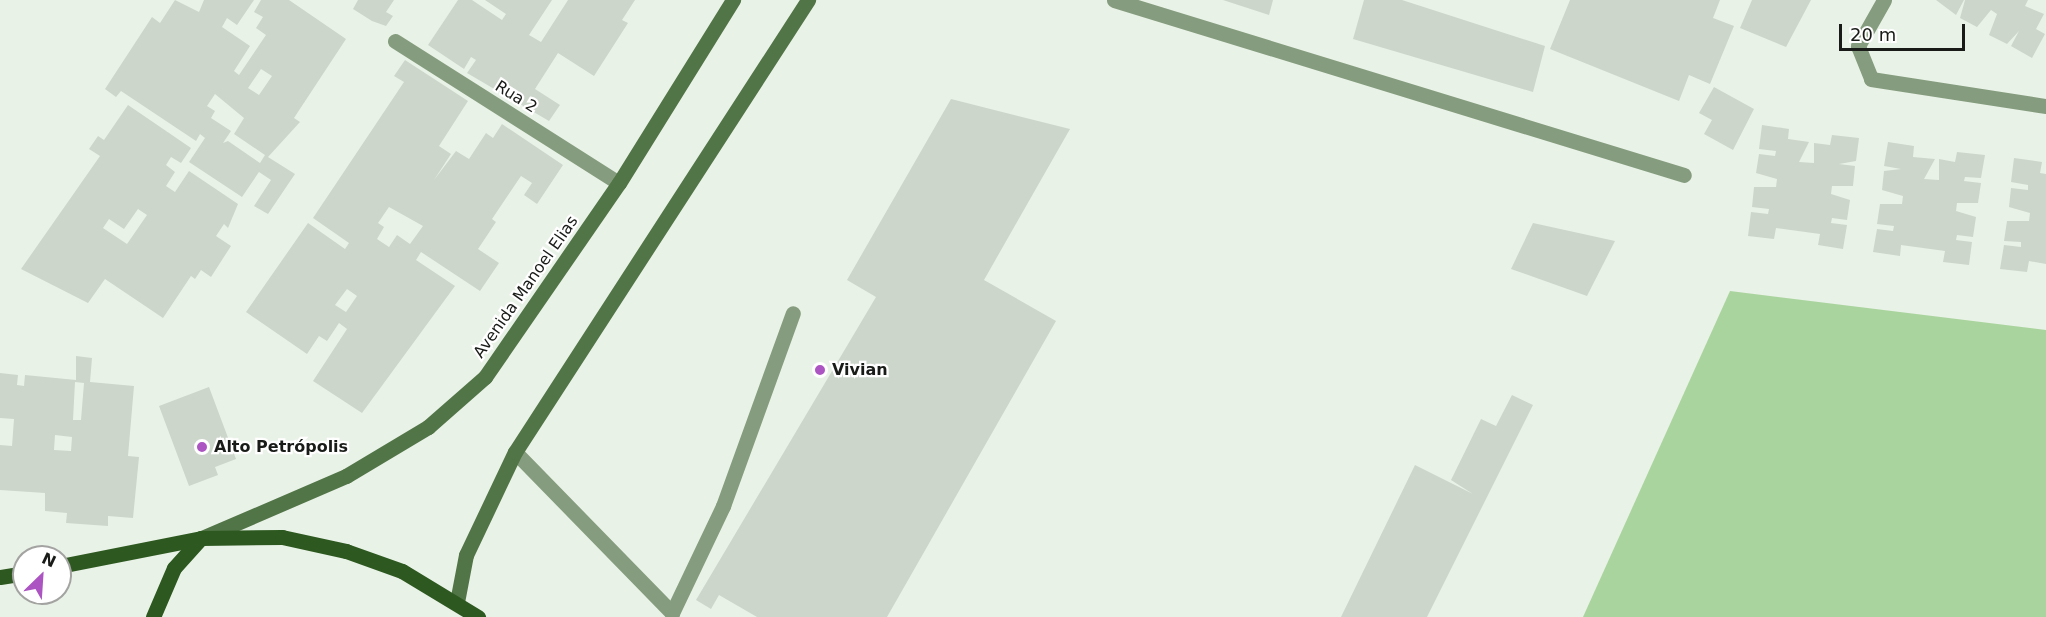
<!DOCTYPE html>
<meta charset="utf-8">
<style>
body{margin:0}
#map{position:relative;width:2046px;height:617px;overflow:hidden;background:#e9f2e7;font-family:"DejaVu Sans",sans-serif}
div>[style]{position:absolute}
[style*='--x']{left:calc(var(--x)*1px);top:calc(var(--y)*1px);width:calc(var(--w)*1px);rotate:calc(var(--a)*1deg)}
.green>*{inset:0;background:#aad49e}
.building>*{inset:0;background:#cdd6cb}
.lane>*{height:15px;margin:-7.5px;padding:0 7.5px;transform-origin:7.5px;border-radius:7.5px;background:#859d7e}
.street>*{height:15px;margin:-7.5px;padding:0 7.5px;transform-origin:7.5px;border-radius:7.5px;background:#859d7e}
.secondary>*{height:15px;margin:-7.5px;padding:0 7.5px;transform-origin:7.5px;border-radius:7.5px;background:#527548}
.primary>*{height:15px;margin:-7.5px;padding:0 7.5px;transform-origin:7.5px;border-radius:7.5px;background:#2d5920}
.dots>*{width:16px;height:16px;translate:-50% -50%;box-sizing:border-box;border:3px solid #fff;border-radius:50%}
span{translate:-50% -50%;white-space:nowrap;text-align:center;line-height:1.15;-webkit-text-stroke:4.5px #fff;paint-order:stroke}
.street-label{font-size:16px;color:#181b17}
.poi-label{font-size:16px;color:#181b17;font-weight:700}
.left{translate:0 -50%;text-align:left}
.north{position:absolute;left:12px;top:545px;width:60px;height:60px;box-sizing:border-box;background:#fff;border:2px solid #a3a4a2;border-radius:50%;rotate:25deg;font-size:16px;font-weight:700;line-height:24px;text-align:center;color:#181b17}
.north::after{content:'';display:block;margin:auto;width:21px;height:27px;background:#ab54c2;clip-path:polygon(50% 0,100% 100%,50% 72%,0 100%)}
.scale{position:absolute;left:1839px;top:24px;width:126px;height:27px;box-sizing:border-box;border:3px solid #181b17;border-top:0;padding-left:8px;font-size:18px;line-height:21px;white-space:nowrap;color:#181b17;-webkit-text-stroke:4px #fff;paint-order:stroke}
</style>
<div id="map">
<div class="green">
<i style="clip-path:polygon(1730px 291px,2046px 330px,2046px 617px,1583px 617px)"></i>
</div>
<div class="building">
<i style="clip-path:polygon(evenodd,175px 0,199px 12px,204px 0,254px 0,237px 25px,227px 18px,222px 27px,250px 46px,234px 71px,239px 75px,266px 35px,256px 28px,263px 17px,254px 12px,261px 0,289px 0,346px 39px,294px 118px,300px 122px,268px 157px,295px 174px,268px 214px,254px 206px,271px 180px,259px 172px,242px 197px,189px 162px,205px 138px,200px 134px,196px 141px,121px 91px,116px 97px,105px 89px,152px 17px,160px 23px,175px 0,261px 69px,272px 76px,259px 95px,248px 88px,261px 69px,175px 0,215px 94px,244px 118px,234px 134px,265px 155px,260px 163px,228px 141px,223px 143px,231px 131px,211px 118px,215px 111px,207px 106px,215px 94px)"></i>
<i style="clip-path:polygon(358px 0,394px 0,386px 12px,393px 16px,386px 26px,372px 21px,353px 9px)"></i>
<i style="clip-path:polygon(458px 0,472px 0,502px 20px,506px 14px,485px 0,552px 0,529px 35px,541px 42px,568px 0,635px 0,622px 20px,628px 23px,594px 76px,558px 53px,535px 89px,560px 105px,549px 121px,467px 73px,476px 60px,471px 57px,464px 69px,428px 45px)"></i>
<i style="clip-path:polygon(1223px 0,1273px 0,1269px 15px)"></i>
<i style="clip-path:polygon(1364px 0,1402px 0,1545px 46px,1533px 92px,1353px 39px)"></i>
<i style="clip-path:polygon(1570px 0,1720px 0,1713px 18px,1734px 26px,1710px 84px,1689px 75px,1679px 101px,1550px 49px)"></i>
<i style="clip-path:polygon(1752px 0,1811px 0,1786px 47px,1740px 28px)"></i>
<i style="clip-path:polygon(1936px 0,1964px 0,1956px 15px)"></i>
<i style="clip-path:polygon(1965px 0,2028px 0,2025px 6px,2044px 14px,2036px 29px,2045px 34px,2032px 58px,2011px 46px,2019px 31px,2007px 44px,1989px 35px,1997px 14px,1991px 10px,1977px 27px,1960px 18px)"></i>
<i style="clip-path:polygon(evenodd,405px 60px,468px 101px,439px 146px,451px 154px,434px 180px,456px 151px,469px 159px,486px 133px,493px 138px,502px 124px,563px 165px,537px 204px,524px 195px,532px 183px,521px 176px,492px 219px,496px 222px,478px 249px,499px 263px,480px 291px,421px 252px,416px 260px,455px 286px,362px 413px,313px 381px,347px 329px,339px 323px,327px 341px,319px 336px,307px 354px,246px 312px,308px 223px,345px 249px,349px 243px,313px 218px,404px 82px,394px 76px,405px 60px,389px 207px,423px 226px,410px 244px,397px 235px,389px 247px,377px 239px,384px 227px,378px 223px,389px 207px,405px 60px,347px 289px,357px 296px,346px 312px,335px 305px,347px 289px)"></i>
<i style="clip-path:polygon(1714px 87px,1754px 109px,1733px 150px,1704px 134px,1712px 120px,1699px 113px)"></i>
<i style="clip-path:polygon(951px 99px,1070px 129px,984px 280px,1056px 321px,887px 617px,757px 617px,719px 595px,711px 609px,696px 600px,876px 297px,847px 280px)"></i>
<i style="clip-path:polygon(evenodd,128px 105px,191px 148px,181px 163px,171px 157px,166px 165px,175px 172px,166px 186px,175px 192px,189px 171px,238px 204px,228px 228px,224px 224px,216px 236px,231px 246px,211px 277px,201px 270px,195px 279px,191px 276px,163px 318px,105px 279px,88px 303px,21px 269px,100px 156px,89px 149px,98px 136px,104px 140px,128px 105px,138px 209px,147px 215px,127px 244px,103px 228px,109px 219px,124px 229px,138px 209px)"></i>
<i style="clip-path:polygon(1762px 125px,1789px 129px,1788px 139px,1809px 142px,1799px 162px,1814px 163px,1814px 143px,1830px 145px,1832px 135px,1859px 138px,1856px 161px,1839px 164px,1855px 166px,1853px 186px,1832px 186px,1831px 194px,1850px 200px,1847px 220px,1832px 218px,1831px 223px,1847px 225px,1843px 249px,1818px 245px,1820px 234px,1776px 228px,1774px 239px,1748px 236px,1751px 212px,1768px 214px,1769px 209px,1752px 207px,1754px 187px,1776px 187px,1777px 179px,1756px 173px,1759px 154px,1775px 156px,1776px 151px,1759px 149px)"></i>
<i style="clip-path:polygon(1888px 142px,1914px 146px,1913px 157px,1935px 159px,1924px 179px,1939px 180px,1939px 159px,1955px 162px,1957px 152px,1985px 155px,1981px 178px,1965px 177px,1964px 181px,1981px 183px,1978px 203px,1957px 203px,1956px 211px,1976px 217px,1973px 237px,1957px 235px,1956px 240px,1972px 242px,1969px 265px,1943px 262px,1945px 251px,1901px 245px,1900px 256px,1873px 252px,1877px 229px,1893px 231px,1894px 226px,1877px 224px,1880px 204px,1902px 204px,1903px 196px,1882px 190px,1884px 171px,1901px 169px,1884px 166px)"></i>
<i style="clip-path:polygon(2014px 158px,2042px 162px,2040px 173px,2046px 174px,2046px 264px,2029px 261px,2027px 272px,2000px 269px,2004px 245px,2021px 247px,2021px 242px,2004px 241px,2007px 221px,2029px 221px,2030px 213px,2009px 207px,2011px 188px,2028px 190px,2028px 185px,2011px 182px)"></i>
<i style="clip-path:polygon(1533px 223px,1615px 241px,1587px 296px,1511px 269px)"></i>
<i style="clip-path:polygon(evenodd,76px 356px,92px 358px,90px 382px,134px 386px,128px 456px,139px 457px,133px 518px,108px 516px,108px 526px,66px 523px,67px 513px,45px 511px,45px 493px,0 490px,0 445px,12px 446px,14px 419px,0 418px,0 373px,18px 375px,17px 385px,24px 386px,25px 375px,76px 380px,76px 356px,75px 382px,84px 383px,81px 420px,73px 420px,75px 382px,76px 356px,55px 435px,72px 437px,71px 451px,54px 450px,55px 435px)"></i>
<i style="clip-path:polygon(209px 387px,236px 459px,215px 467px,218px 475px,189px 486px,159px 406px)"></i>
<i style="clip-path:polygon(1512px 395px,1533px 405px,1427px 617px,1341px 617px,1415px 465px,1473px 494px,1451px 480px,1481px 419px,1496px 426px)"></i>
</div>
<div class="lane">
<i style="--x:1114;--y:0;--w:596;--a:17.07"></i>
<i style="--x:515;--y:452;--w:225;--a:45.7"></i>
<i style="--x:672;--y:613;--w:119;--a:-64.5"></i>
<i style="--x:723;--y:506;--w:205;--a:-70.1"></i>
</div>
<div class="street">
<i style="--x:1884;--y:0;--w:53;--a:119.5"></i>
<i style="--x:1858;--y:46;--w:35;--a:68"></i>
<i style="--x:1871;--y:79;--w:177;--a:8.8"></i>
<i style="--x:395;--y:41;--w:265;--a:32.4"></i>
</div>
<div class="secondary">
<i style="--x:202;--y:538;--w:157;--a:-23.3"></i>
<i style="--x:346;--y:476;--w:96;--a:-30.9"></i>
<i style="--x:428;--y:427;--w:76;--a:-41.3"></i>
<i style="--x:485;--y:377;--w:236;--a:-55.4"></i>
<i style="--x:619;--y:183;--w:216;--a:-58.1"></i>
<i style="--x:457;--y:602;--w:48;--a:-79.2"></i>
<i style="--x:466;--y:555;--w:114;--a:-64.6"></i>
<i style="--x:515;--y:452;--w:539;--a:-57.05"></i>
</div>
<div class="primary">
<i style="--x:60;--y:566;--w:144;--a:-11.2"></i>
<i style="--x:201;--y:538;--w:81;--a:-0.7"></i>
<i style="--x:282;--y:537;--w:66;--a:12.3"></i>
<i style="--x:346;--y:551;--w:59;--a:19.7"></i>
<i style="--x:402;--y:571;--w:89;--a:31.2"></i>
<i style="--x:0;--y:577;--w:24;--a:-9"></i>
<i style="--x:153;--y:617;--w:53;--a:-66.8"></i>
<i style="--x:174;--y:568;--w:40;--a:-48"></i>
</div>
<div class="dots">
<i style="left:820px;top:370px;background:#ab54c2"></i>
<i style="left:202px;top:447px;background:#ab54c2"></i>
</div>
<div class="street-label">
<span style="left:516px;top:97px;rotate:32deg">Rua 2</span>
<span style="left:526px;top:287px;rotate:-55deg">Avenida Manoel Elias</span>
</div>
<div class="poi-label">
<span class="left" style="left:832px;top:370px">Vivian</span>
<span class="left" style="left:214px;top:447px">Alto Petrópolis</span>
</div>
<div class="north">N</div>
<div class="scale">20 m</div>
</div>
